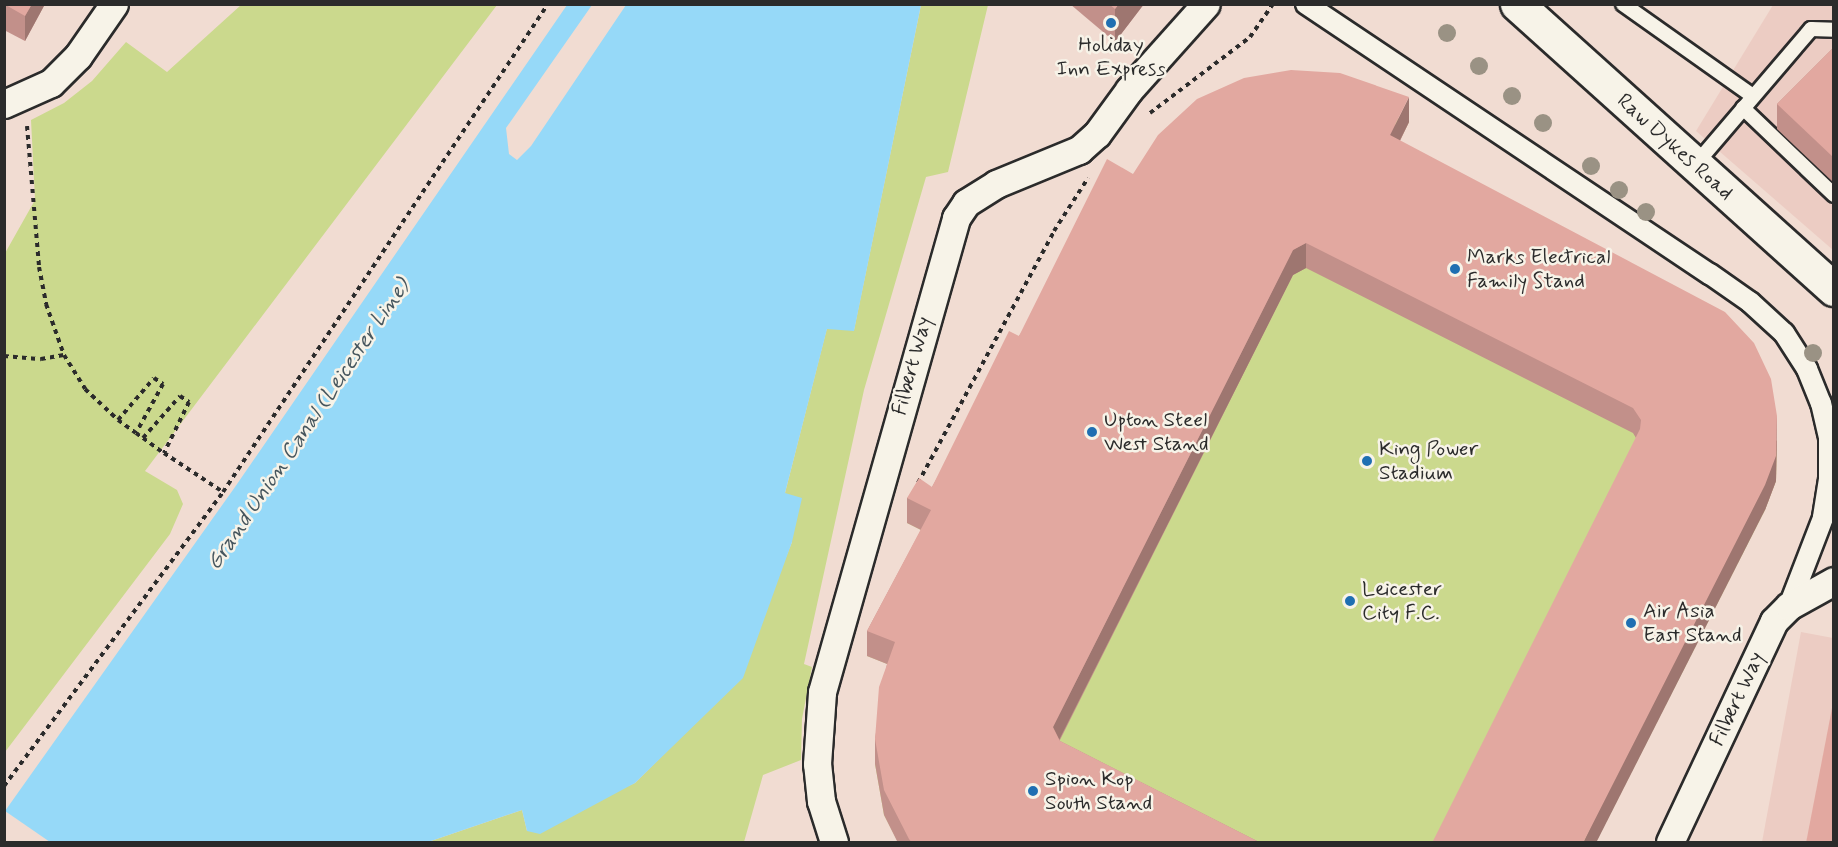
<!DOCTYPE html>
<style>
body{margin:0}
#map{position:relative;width:1838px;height:847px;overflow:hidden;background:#f1dcd2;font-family:Mynerve,sans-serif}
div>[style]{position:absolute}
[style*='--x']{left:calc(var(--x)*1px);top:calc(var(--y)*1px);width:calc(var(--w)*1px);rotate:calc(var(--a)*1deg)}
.built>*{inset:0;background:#ecccc3}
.green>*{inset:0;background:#cbd98d}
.water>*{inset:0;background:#96d9f8}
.pier>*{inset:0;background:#f1dcd2}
.path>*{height:4px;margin-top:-2px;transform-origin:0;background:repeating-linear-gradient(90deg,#2b2b2b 0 4.5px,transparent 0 9px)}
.roads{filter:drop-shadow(2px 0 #2b2b2b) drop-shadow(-2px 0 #2b2b2b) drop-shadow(0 2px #2b2b2b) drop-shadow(0 -2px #2b2b2b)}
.service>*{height:14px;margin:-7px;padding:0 7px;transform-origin:7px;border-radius:7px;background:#f7f3e8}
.pedestrian>*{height:20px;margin:-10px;padding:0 10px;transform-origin:10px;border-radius:10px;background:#f7f3e8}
.minor>*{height:27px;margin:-13.5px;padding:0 13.5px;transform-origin:13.5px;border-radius:13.5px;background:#f7f3e8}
.tertiary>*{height:33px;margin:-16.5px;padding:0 16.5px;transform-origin:16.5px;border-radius:16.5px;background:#f7f3e8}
.trees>*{width:18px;height:18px;margin:-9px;border-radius:50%;background:#9a9284}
.wall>*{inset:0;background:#c2908a}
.shaded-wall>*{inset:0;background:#9e7670}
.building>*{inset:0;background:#e2a8a0}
.dots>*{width:16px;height:16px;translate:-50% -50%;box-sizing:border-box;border:3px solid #f7f3e8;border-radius:50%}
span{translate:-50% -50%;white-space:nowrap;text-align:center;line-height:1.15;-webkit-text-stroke:5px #f7f3e8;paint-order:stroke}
.poi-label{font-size:21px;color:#2b2b2b}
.left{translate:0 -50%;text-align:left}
.street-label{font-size:21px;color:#2b2b2b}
.water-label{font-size:22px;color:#46565e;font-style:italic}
.frame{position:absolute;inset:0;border:6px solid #2b2b2b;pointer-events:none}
</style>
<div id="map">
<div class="built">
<i style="clip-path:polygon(1773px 5px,1833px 5px,1833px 250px,1696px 131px)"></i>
<i style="clip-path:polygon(1801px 632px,1833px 638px,1833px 842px,1762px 842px)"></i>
</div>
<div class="green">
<i style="clip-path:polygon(241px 5px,497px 5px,145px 471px,177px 490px,183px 504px,170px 534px,5px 752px,4px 255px,35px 200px,31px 120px,64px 103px,92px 81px,126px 42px,167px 72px)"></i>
<i style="clip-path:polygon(921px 5px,988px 5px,948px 172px,926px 177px,864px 390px,804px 664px,812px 667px,802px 719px,801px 760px,763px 775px,744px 842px,428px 842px,522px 810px,527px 831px,635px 783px,706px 712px,774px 587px,792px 542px,785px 493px,827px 328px,854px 330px)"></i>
<i style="clip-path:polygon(1340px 98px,1409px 122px,1390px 160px,1777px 441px,1776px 481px,1765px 510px,1596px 842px,898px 842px,884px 815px,875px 764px,895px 667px,867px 656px,931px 535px,907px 523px,919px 503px,932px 512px,1133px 199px)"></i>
</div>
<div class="water">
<i style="clip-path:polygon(567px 5px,592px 5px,506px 128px,509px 154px,517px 160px,531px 146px,626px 5px,921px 5px,854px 331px,827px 329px,785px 493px,802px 498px,792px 542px,743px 678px,635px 783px,540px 834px,527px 831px,522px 810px,428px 842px,5px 842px,5px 811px,235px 487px)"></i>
</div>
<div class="pier">
<i style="clip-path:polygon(5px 811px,50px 842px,5px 842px)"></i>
</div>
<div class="path">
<i style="--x:1150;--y:113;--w:126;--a:-37.2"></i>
<i style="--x:1250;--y:37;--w:40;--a:-55.1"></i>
<i style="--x:27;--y:126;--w:142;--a:85.1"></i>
<i style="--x:39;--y:267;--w:38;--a:79"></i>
<i style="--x:46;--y:304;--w:54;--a:70.6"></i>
<i style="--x:64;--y:355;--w:40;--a:58"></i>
<i style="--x:85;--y:389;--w:45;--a:43.2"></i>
<i style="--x:118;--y:420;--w:55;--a:-49.4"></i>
<i style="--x:154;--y:378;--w:11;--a:34"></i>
<i style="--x:163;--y:384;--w:56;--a:118.9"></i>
<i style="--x:136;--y:433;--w:9;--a:36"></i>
<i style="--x:143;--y:438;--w:56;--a:-48.6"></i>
<i style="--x:180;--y:396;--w:11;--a:34"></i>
<i style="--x:189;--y:402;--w:57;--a:116.1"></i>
<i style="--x:164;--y:453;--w:71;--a:33.5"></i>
<i style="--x:4;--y:356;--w:37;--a:5"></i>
<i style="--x:41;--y:359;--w:23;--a:-10"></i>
<i style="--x:118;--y:420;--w:22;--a:36"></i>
<i style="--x:143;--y:438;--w:26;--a:36"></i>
<i style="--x:918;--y:483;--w:286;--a:-61.6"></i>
<i style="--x:1054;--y:231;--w:63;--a:-57.3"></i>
<i style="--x:4;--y:786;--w:367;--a:-53.3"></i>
<i style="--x:223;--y:492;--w:586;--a:-56.34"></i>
</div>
<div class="roads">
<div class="service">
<i style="--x:1623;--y:4;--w:159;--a:35.3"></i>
<i style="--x:1743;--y:108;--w:126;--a:43.7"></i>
<i style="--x:1695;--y:165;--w:179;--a:-49.5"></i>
<i style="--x:1811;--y:29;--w:23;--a:2"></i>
</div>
<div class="pedestrian">
<i style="--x:1306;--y:4;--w:486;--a:33.8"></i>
<i style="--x:1710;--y:274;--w:49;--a:35"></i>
<i style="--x:1750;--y:302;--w:46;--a:42.4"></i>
<i style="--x:1784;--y:333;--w:43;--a:57.4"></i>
<i style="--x:1807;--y:369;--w:37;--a:68"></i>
<i style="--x:1821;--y:403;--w:37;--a:77"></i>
<i style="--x:1829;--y:439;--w:40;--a:90"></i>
<i style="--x:1829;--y:479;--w:39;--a:99"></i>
<i style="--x:1823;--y:518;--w:94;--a:111.1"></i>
</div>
<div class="minor">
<i style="--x:4;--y:104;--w:51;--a:-24.1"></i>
<i style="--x:51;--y:83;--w:38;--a:-45"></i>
<i style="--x:78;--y:56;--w:63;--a:-55.3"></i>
<i style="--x:834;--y:842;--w:43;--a:-107.6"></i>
<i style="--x:821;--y:801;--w:37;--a:-96"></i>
<i style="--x:817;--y:764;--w:72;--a:-86"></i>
<i style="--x:822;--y:692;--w:493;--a:-74.2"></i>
<i style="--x:956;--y:218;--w:18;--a:-56"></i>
<i style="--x:966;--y:203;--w:36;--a:-32"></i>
<i style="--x:996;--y:184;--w:90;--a:-22.3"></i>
<i style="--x:1079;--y:150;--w:24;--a:-42"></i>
<i style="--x:1097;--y:134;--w:54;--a:-54"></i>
<i style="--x:1129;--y:90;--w:115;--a:-48.2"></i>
<i style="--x:1670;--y:842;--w:244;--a:-64.8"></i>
<i style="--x:1774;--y:621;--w:21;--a:-45"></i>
<i style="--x:1789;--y:606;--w:51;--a:-29.1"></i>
</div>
<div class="tertiary">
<i style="--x:1517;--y:4;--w:426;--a:42"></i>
</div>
</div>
<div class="trees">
<i style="left:1447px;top:33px"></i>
<i style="left:1479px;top:66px"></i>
<i style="left:1512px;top:96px"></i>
<i style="left:1543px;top:123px"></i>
<i style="left:1591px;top:166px"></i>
<i style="left:1619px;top:190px"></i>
<i style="left:1646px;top:212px"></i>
<i style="left:1813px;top:353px"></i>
</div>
<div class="wall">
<i style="clip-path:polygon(4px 4px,45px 4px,25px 41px,4px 30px)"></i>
<i style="clip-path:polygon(1070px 4px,1144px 4px,1115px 42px)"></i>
<i style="clip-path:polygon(1833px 48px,1833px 182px,1777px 129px,1777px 104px)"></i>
<i style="clip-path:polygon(1409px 122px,1400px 141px,1777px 441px,1776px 481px,1765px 510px,1636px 438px,1633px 433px,1306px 268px,1293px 275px,1060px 740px,1060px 741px,1261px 843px,898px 843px,884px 815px,875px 764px,875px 739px,887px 664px,867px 656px,867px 631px,921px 530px,907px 523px,907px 498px,932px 487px,1019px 336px,1133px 174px)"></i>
</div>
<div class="shaded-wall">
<i style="clip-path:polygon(32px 4px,45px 4px,25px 41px,25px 16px)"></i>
<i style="clip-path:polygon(1119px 4px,1144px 4px,1115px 42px,1115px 9px)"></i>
<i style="clip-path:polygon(1409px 97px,1409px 122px,1390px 160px,1390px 135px)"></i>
<i style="clip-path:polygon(1306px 243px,1306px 268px,1293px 275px,1053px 752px,1053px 727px,1293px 250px)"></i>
<i style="clip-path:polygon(1777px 416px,1776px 481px,1765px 510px,1596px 843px,1583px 843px)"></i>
</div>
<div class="building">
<i style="clip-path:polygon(4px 4px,32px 4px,25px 16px)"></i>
<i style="clip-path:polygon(1109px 4px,1119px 4px,1115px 9px)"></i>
<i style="clip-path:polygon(1833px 48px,1833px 157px,1777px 104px)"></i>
<i style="clip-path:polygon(1291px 70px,1340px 73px,1409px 97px,1390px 135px,1725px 312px,1754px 343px,1771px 379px,1777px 416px,1776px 456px,1765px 485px,1583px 843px,1432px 843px,1640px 429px,1641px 420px,1633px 408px,1306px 243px,1293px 250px,1053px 727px,1060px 741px,1261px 843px,912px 843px,909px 839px,884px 790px,875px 739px,879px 687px,895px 642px,867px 631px,931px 510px,907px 498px,919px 478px,932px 487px,1009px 331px,1019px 336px,1107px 159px,1133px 174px,1158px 135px,1197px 99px,1244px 78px)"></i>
<i style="clip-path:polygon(1833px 703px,1833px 843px,1806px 843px)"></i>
</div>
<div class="dots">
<i style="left:1111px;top:23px;background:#1f6fb2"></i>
<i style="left:1455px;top:269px;background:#1f6fb2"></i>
<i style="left:1092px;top:432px;background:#1f6fb2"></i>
<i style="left:1367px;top:461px;background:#1f6fb2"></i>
<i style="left:1350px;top:601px;background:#1f6fb2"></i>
<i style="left:1631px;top:623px;background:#1f6fb2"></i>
<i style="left:1033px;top:791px;background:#1f6fb2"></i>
</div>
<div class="poi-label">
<span style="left:1111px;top:57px">Holiday<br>Inn Express</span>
<span class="left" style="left:1467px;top:269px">Marks Electrical<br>Family Stand</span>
<span class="left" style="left:1104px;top:432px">Upton Steel<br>West Stand</span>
<span class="left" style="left:1379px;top:461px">King Power<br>Stadium</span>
<span class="left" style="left:1362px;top:601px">Leicester<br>City F.C.</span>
<span class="left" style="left:1643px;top:623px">Air Asia<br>East Stand</span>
<span class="left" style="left:1045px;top:791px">Spion Kop<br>South Stand</span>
</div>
<div class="street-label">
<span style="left:1675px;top:147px;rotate:42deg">Raw Dykes Road</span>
<span style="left:912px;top:366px;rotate:-75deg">Filbert Way</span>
<span style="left:1737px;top:699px;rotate:-65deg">Filbert Way</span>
</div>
<div class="water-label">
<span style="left:309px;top:425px;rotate:-56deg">Grand Union Canal (Leicester Line)</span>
</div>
<div class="frame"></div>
</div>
